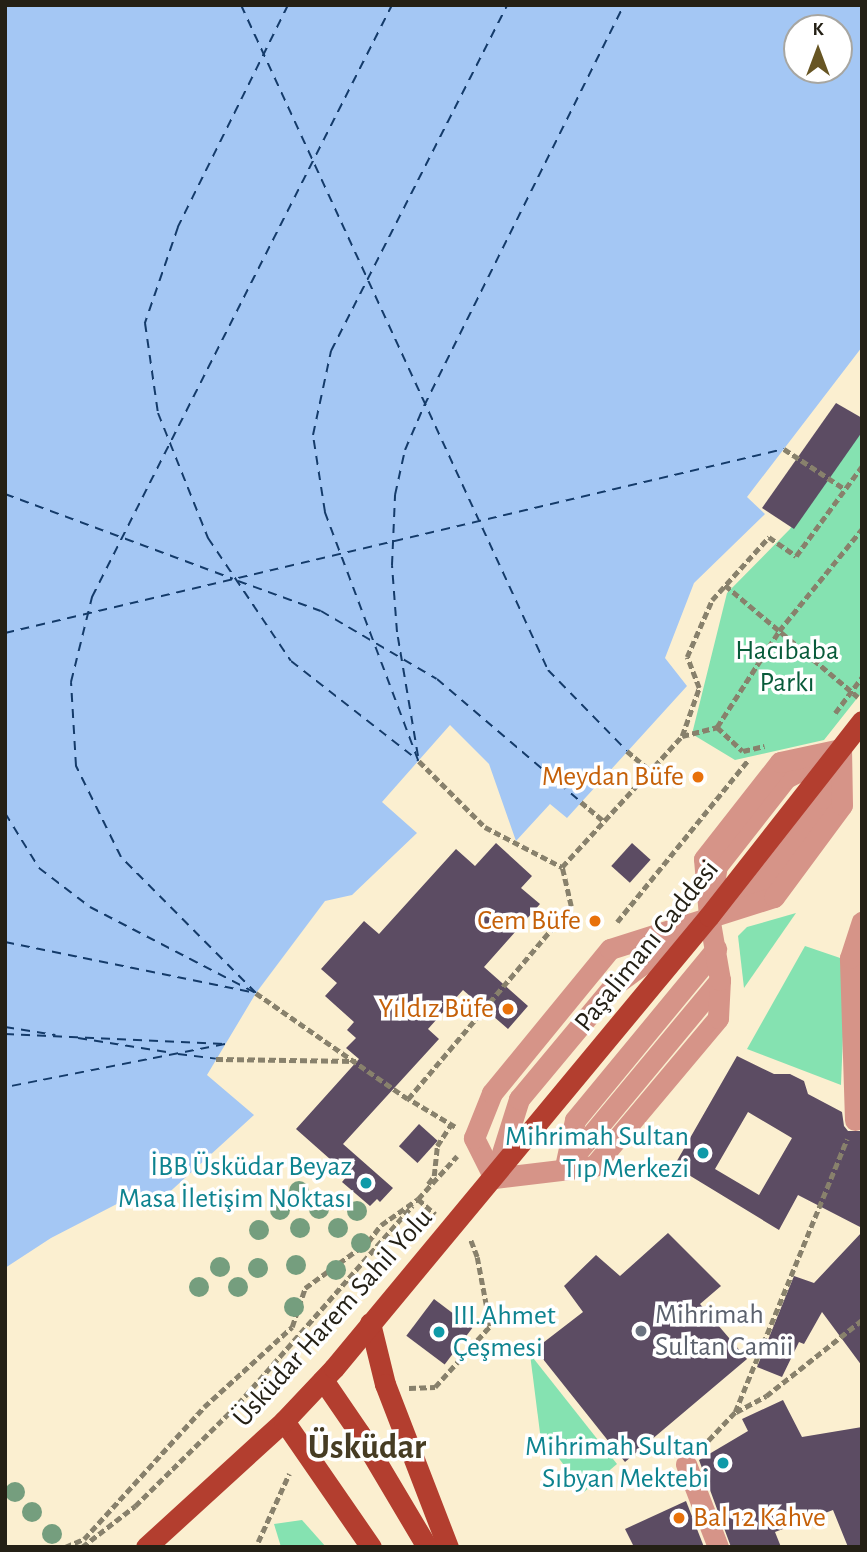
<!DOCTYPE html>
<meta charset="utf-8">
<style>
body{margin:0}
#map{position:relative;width:867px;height:1552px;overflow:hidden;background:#fbefd0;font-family:"Alegreya Sans",sans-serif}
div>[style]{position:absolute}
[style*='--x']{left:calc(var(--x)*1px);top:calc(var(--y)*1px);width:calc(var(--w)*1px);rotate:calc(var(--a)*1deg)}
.green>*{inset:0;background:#85e2b1}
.water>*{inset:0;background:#a4c7f4}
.ferry>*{height:2px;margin-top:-1px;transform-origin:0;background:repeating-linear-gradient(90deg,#143b6a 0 9px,transparent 0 16px)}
.building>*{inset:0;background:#5c4c63;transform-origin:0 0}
.path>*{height:4.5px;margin-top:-2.25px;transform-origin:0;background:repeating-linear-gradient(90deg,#88816c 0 7px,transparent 0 10.5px)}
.minor>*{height:21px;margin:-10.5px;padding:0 10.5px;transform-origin:10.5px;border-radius:10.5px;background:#d69488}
.major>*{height:21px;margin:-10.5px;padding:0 10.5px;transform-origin:10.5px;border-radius:10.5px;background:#b33e2f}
.trees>*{width:20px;height:20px;margin:-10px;border-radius:50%;background:#759e7e}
.dots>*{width:19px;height:19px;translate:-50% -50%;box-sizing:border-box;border:4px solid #fff;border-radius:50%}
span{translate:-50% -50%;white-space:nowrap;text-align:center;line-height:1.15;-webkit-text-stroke:7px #fff;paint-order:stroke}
.park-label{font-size:28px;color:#085b3a}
.food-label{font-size:28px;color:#c56008}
.right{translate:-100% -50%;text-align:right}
.left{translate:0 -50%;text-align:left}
.street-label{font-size:28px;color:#242015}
.culture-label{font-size:28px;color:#0d838f}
.worship-label{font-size:28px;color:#5b616d}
.district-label{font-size:35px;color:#463c23;font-weight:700}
.frame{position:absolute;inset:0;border:7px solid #242015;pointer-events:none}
.north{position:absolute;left:783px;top:14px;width:70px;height:70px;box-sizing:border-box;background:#fff;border:2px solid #a7a6a1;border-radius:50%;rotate:0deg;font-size:19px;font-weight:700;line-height:28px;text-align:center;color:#242015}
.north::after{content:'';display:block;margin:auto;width:24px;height:32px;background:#675523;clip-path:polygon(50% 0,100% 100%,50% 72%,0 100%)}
</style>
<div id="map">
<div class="green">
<i style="clip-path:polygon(862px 430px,862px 692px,824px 740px,735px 760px,692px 734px,727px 593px,790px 529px)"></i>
<i style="clip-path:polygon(796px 913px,744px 988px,738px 936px,747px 927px)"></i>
<i style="clip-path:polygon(805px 946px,846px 960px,841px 1085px,747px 1049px)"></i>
<i style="clip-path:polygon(530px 1354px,617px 1464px,584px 1492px,540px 1433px)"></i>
<i style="clip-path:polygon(302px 1520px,326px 1547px,281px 1547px,274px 1524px)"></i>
</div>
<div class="water">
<i style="clip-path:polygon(evenodd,5px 5px,862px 5px,862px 347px,747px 497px,765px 514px,694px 583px,665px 658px,687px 686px,567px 818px,550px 804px,516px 841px,489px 764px,450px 725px,382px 802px,417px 833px,352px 895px,325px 901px,256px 993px,207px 1075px,254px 1115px,151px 1209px,140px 1192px,51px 1238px,5px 1268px,5px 5px,797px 28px,839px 28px,839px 70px,797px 70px,797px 28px)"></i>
</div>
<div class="ferry">
<i style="--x:241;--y:5;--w:732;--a:65.22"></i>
<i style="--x:548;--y:670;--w:113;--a:45.7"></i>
<i style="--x:288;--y:5;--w:248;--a:116.4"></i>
<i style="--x:178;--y:227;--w:102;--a:109"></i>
<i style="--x:145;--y:323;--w:91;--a:81.8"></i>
<i style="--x:158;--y:413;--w:135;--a:68.2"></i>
<i style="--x:208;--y:538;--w:148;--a:56"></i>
<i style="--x:291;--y:661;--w:162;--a:38"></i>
<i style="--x:5;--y:494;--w:243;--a:20.4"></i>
<i style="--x:238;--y:581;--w:88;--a:19.9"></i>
<i style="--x:321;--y:611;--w:134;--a:30.4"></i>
<i style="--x:437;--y:679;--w:189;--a:40.5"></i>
<i style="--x:5;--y:633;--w:800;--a:-13.29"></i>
<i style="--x:418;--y:756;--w:126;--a:-99.6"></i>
<i style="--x:397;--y:632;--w:67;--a:-94.3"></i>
<i style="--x:392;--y:565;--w:70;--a:-87.5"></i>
<i style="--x:395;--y:495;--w:46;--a:-77.5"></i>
<i style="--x:405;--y:450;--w:48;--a:-66.6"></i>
<i style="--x:424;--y:406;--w:448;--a:-63.5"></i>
<i style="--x:418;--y:760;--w:265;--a:-110.6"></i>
<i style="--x:325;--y:512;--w:78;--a:-98.9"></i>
<i style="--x:313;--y:435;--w:86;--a:-77.9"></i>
<i style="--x:331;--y:351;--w:388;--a:-63"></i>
<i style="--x:5;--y:813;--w:65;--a:58.3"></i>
<i style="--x:39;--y:868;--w:64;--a:37.4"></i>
<i style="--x:90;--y:907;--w:187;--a:27.4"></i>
<i style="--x:256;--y:993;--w:192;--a:-134.8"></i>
<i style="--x:121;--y:857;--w:102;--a:-116.3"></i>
<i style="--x:76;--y:766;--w:84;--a:-93.4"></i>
<i style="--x:71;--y:682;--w:88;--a:-76.1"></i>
<i style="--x:92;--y:597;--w:664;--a:-63.13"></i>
<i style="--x:5;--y:942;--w:251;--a:11.5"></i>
<i style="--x:5;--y:1027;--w:51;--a:9.1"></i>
<i style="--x:5;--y:1034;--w:220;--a:2.6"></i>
<i style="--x:225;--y:1044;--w:224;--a:168.9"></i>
<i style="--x:78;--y:1038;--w:96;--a:9"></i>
<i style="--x:178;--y:1054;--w:38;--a:7"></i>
</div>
<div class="building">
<i style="clip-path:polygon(836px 403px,862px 418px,862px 432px,794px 529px,762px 508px)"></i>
<i style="clip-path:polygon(496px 843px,532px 876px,521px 888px,540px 904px,484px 967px,528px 1006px,508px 1029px,463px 990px,428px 1029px,439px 1039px,343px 1144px,393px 1188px,380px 1202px,377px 1199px,370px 1206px,342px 1182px,348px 1175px,296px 1129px,359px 1059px,346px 1048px,356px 1038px,347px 1030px,354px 1022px,325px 996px,337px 983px,321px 969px,364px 921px,379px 934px,456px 849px,475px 866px)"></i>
<i style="left:632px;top:843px;width:25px;height:31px;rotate:42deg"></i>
<i style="clip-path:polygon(evenodd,737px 1056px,774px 1074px,790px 1074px,804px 1081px,808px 1094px,842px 1112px,844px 1126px,848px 1131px,862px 1131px,862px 1228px,798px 1195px,779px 1230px,674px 1166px,737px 1056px,748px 1112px,792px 1138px,759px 1195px,715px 1169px,748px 1112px)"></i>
<i style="left:419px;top:1124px;width:25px;height:30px;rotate:42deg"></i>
<i style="clip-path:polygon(862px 1232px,862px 1366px,822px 1312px,804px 1344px,799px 1342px,782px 1377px,757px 1367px,794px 1276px,814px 1283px)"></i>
<i style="clip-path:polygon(668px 1233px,721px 1286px,700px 1304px,747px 1359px,625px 1462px,535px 1349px,583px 1312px,564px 1286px,596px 1255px,620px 1276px)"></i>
<i style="left:434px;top:1299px;width:48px;height:46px;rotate:37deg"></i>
<i style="clip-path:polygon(783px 1400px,802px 1437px,862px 1427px,862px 1547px,848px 1547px,833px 1510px,775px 1532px,781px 1547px,731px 1547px,699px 1460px,748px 1431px,742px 1419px)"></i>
<i style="clip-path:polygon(686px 1501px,704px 1547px,634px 1547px,625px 1529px)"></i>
</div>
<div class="path">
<i style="--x:784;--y:449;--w:73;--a:33.3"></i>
<i style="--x:725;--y:585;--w:174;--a:40.1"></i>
<i style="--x:835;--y:713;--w:45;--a:-53.1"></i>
<i style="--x:717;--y:727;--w:114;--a:-57.1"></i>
<i style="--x:779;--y:631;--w:132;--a:-50.9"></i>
<i style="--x:682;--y:736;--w:36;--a:-14"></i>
<i style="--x:717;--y:727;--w:35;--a:43"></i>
<i style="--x:743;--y:751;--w:22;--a:-13"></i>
<i style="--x:627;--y:751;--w:30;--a:40"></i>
<i style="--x:419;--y:761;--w:93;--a:45"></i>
<i style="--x:485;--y:827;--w:87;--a:27.5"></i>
<i style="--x:581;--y:802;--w:30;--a:40"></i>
<i style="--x:617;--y:922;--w:208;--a:-51"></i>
<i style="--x:256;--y:993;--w:185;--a:34.9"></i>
<i style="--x:216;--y:1059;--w:140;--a:0.8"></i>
<i style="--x:455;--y:1127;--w:55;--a:-149.2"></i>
<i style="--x:408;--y:1099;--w:253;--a:-49.8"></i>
<i style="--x:571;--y:906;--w:40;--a:-103"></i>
<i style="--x:562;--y:867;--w:178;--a:-47.5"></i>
<i style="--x:682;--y:736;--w:51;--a:-70.5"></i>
<i style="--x:699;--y:688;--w:33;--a:-111"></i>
<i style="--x:687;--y:657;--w:62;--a:-66.3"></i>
<i style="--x:712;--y:600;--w:85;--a:-47.9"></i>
<i style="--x:769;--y:537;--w:33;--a:35"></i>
<i style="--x:796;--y:556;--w:112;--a:-53.7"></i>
<i style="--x:428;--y:1184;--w:10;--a:-53"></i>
<i style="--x:434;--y:1176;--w:30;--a:-84"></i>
<i style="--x:437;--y:1146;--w:27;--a:-57"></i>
<i style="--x:418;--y:1199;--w:23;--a:41"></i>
<i style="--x:409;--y:1388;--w:26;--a:-2"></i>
<i style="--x:435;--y:1387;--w:82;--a:-48"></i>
<i style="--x:490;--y:1326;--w:70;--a:-100.7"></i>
<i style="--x:477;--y:1257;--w:19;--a:-111"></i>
<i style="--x:736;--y:1412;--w:34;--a:-28"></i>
<i style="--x:766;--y:1396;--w:122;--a:-38.4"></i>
<i style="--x:701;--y:1448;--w:50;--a:-46.6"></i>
<i style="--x:735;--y:1412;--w:295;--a:-67.7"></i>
<i style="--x:258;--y:1542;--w:75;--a:-65.5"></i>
<i style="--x:65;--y:1547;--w:21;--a:-23"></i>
<i style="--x:84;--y:1539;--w:178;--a:-47.7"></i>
<i style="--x:204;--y:1407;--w:119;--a:-42.3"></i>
<i style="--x:292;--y:1327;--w:41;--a:-71.6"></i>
<i style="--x:305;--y:1288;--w:78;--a:-36.1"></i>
<i style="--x:368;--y:1242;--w:21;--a:-53"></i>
<i style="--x:381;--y:1225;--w:45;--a:-35.1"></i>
<i style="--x:418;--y:1199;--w:58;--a:-47.8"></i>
<i style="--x:82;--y:1547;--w:67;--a:-37.7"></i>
<i style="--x:135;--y:1506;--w:145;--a:-44.7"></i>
<i style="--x:238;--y:1404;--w:264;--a:-48.7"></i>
</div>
<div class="minor">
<i style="--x:713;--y:890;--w:24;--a:-81"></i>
<i style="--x:717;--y:866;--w:112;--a:-51.9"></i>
<i style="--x:786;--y:778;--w:35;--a:-27"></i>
<i style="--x:737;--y:902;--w:16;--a:-27"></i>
<i style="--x:751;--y:895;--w:121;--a:-52.4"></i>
<i style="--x:825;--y:799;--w:35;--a:-72"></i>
<i style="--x:855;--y:1120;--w:162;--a:-91.8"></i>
<i style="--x:850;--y:958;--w:38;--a:-72"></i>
<i style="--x:568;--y:1163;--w:238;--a:-50.3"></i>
<i style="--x:565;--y:1167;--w:48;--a:-78"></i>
<i style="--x:575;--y:1120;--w:222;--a:-50.5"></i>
<i style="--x:496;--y:1172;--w:77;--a:-72.5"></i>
<i style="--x:519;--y:1099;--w:147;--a:-50.2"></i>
<i style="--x:613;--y:986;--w:98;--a:-36.3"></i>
<i style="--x:494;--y:1178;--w:101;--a:-6.8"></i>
<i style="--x:594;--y:1166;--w:193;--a:-50"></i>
<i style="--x:718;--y:1018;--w:38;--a:-87"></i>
<i style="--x:720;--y:980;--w:65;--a:-99.8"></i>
<i style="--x:709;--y:916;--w:57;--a:-95"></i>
<i style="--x:704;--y:859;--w:123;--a:-51.9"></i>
<i style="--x:780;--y:762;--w:62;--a:-12"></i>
<i style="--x:494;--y:1178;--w:45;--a:-116.6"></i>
<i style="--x:474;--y:1138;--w:48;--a:-68.2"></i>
<i style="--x:492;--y:1093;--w:186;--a:-50.7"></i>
<i style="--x:610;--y:949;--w:172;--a:-17.6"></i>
<i style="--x:774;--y:897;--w:114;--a:-53.5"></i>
<i style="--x:842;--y:805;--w:56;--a:-91"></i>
<i style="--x:686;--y:1464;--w:89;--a:68.9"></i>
</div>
<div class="major">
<i style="--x:370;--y:1323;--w:63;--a:76.2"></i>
<i style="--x:385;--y:1384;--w:175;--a:68.9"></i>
<i style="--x:323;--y:1380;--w:65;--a:55.6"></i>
<i style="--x:360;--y:1434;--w:131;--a:59.3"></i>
<i style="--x:284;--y:1421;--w:153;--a:55.4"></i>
<i style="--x:146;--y:1547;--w:187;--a:-42.4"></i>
<i style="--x:284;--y:1421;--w:73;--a:-46.7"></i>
<i style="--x:334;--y:1368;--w:587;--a:-50.32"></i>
<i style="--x:709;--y:916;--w:248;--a:-51.9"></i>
</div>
<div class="trees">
<i style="left:299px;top:1191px"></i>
<i style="left:319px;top:1209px"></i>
<i style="left:280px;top:1210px"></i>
<i style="left:357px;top:1211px"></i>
<i style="left:300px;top:1228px"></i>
<i style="left:338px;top:1228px"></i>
<i style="left:259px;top:1230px"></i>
<i style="left:361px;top:1243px"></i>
<i style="left:296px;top:1265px"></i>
<i style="left:220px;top:1267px"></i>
<i style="left:258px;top:1268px"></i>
<i style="left:336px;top:1270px"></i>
<i style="left:199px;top:1287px"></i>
<i style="left:238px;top:1287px"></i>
<i style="left:294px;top:1307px"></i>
<i style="left:15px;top:1492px"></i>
<i style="left:32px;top:1512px"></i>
<i style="left:52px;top:1534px"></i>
</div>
<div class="dots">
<i style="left:698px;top:777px;background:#e8710a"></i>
<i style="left:595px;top:921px;background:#e8710a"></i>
<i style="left:508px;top:1009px;background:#e8710a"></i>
<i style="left:703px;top:1153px;background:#0f9aa8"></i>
<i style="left:366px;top:1183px;background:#0f9aa8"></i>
<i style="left:641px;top:1331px;background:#6b7280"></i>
<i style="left:439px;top:1332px;background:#0f9aa8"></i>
<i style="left:723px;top:1463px;background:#0f9aa8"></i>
<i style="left:679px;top:1518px;background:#e8710a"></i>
</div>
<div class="park-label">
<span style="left:787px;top:667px">Hacıbaba<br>Parkı</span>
</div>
<div class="food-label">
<span class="right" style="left:684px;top:777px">Meydan Büfe</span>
<span class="right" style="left:581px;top:921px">Cem Büfe</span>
<span class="right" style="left:494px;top:1009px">Yıldız Büfe</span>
<span class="left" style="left:693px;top:1518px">Bal 12 Kahve</span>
</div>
<div class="street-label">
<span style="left:647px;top:946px;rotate:-51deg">Paşalimanı Caddesi</span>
<span style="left:333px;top:1318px;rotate:-48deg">Üsküdar Harem Sahil Yolu</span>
</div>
<div class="culture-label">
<span class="right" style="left:689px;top:1153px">Mihrimah Sultan<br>Tıp Merkezi</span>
<span class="right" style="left:352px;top:1183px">İBB Üsküdar Beyaz<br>Masa İletişim Noktası</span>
<span class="left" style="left:453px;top:1332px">III.Ahmet<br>Çeşmesi</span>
<span class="right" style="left:709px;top:1463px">Mihrimah Sultan<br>Sıbyan Mektebi</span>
</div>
<div class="worship-label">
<span class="left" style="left:655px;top:1331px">Mihrimah<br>Sultan Camii</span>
</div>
<div class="district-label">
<span style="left:367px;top:1448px">Üsküdar</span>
</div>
<div class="frame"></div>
<div class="north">K</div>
</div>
